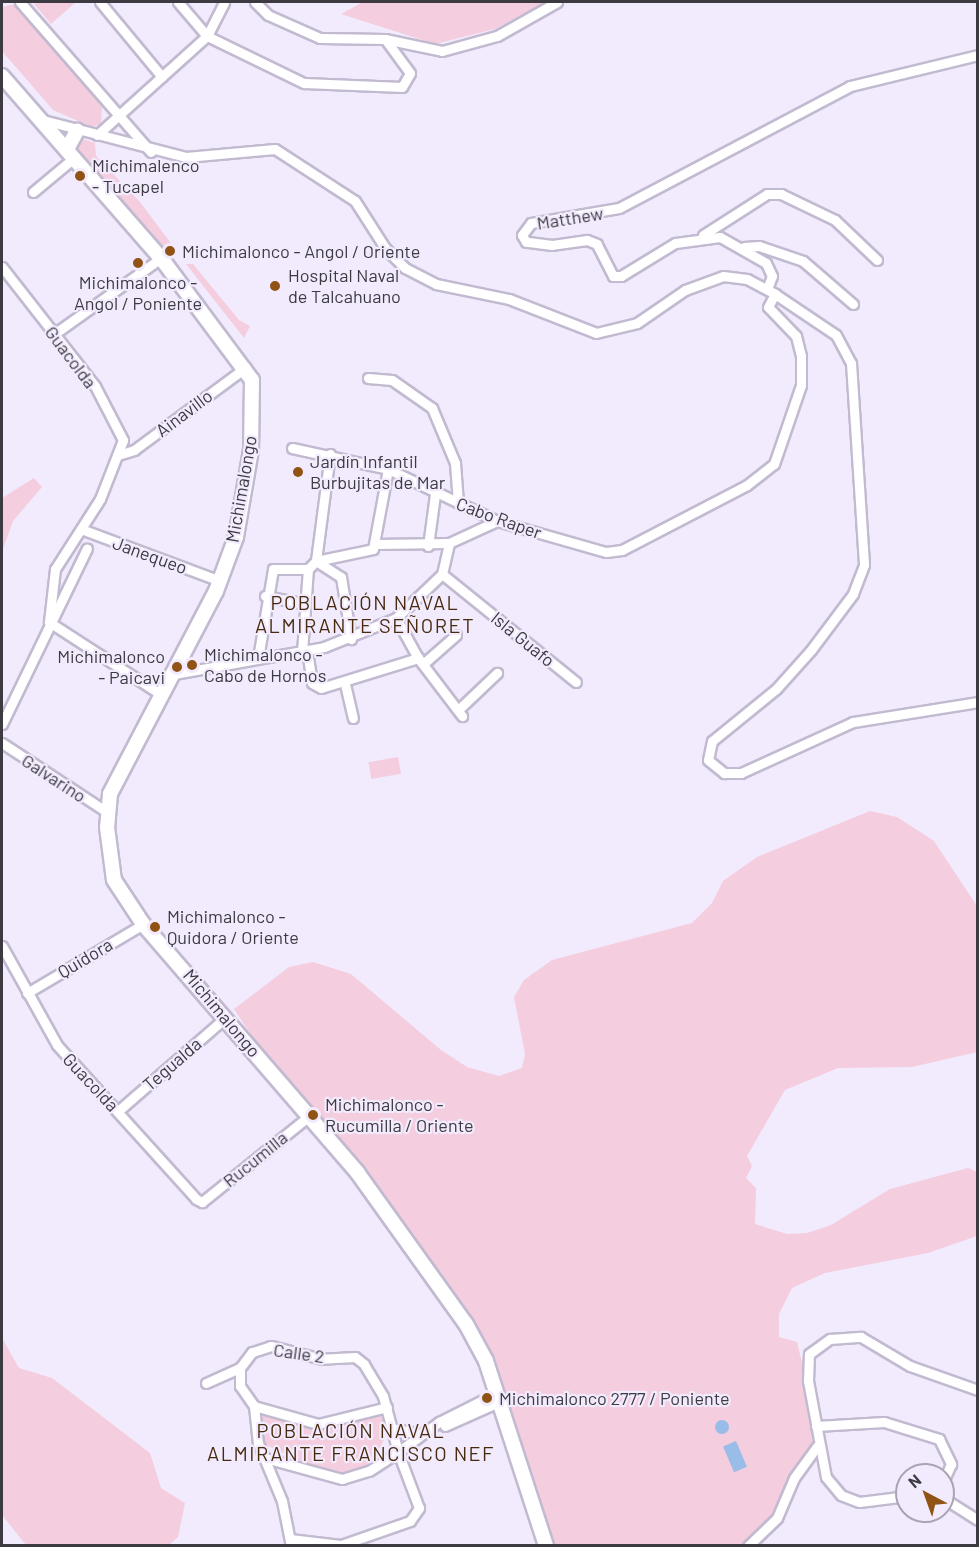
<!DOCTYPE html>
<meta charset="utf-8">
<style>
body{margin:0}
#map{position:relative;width:979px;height:1547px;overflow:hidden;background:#f2ebfd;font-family:Barlow,sans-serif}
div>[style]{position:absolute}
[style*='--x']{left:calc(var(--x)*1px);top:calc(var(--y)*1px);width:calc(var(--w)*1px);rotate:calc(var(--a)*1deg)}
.green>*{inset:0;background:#f4cdde;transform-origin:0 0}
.water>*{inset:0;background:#99bce8;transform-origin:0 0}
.round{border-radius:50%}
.roads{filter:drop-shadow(2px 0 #c2bad0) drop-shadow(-2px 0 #c2bad0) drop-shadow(0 2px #c2bad0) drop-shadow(0 -2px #c2bad0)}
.minor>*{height:9px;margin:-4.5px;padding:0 4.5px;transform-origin:4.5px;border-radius:4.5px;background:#fff}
.secondary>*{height:14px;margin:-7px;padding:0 7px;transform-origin:7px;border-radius:7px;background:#fff}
.dots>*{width:16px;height:16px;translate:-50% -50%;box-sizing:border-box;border:3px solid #f2ebfd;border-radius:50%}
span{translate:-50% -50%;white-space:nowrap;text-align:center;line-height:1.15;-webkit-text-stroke:4.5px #f2ebfd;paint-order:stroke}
.poi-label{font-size:18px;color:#3d3a42}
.left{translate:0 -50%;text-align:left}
.right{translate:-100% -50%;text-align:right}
.street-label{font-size:18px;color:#3d3a42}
.neighbourhood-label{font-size:20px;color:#482a0f;letter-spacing:1.5px}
.frame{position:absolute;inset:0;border:3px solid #3d3a42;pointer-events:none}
.north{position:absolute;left:895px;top:1463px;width:60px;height:60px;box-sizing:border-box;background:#f2ebfd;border:2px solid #aaa4b2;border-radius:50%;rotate:319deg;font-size:16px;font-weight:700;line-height:24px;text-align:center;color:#3d3a42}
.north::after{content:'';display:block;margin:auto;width:21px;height:27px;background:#905315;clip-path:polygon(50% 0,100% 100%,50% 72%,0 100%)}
</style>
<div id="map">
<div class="green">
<i style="clip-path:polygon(38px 2px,76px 2px,51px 24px,34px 4px)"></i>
<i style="clip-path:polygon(363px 2px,545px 2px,495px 29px,435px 44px,341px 14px)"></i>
<i style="clip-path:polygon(15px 4px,102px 105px,101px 124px,92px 127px,53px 110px,2px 51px,2px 7px)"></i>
<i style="clip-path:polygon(79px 138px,95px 143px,96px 156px,140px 202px,176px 250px,170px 255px,158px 250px,92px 169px,74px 144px)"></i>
<i style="clip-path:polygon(186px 264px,193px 264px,239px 320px,250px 326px,244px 338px)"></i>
<i style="clip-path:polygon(34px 478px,42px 487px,13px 521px,2px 552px,2px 498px)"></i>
<i style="left:398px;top:757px;width:17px;height:30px;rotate:80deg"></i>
<i style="clip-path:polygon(870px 811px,897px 817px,934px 841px,977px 906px,977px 1052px,912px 1067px,838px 1068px,785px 1090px,747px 1156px,752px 1166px,746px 1178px,756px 1188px,755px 1224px,787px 1234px,807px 1233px,831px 1225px,890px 1189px,968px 1168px,977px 1172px,977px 1236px,928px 1253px,825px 1273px,792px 1288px,779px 1314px,779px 1337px,797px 1342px,812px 1405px,813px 1449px,786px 1500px,748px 1545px,547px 1545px,485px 1357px,463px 1319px,288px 1091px,234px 1009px,289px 967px,313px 962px,351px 974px,441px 1050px,467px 1067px,499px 1076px,522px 1068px,525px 1054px,514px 997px,524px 980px,552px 960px,692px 923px,712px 903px,723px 881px,757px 857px)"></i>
<i style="clip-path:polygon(2px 1338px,19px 1368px,52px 1378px,150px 1453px,161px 1488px,185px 1503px,178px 1537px,170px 1544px,26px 1545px,2px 1515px)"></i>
<i style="clip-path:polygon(265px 1414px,309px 1427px,380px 1416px,388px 1423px,388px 1432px,371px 1465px,343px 1476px,326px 1473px,264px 1444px,258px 1420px)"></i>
</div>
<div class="water">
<i class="round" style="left:715px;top:1420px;width:14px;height:14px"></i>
<i style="left:736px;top:1441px;width:28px;height:14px;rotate:67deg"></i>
</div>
<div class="roads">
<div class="minor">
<i style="--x:20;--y:2;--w:199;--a:48.9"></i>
<i style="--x:100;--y:2;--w:97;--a:50.4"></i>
<i style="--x:178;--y:2;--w:45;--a:49.5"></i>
<i style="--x:207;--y:36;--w:108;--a:25.9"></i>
<i style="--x:304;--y:83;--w:98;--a:2.3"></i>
<i style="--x:402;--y:87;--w:16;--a:-60"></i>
<i style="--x:410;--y:73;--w:42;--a:-126.3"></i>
<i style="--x:255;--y:2;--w:18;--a:45"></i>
<i style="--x:268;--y:15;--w:57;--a:23.9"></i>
<i style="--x:320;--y:38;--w:65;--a:0.9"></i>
<i style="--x:385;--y:39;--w:58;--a:11.9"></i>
<i style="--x:442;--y:51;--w:57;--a:-15.3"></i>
<i style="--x:497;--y:36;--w:69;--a:-29.5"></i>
<i style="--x:43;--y:120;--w:148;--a:14.5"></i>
<i style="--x:186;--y:157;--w:89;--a:-5.1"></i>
<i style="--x:275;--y:149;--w:95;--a:33"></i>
<i style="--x:355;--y:201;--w:56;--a:57.4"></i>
<i style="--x:385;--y:248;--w:28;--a:45"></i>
<i style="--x:405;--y:268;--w:35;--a:27"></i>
<i style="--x:436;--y:284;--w:75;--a:11.6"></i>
<i style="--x:509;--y:299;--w:93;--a:21.3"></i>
<i style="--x:596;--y:333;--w:42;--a:-13.7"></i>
<i style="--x:637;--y:323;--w:58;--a:-34.5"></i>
<i style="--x:685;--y:290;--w:40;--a:-20.2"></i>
<i style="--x:723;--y:276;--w:24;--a:7"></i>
<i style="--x:747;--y:279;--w:32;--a:28"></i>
<i style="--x:775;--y:294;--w:73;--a:33.9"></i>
<i style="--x:836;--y:335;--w:32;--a:62"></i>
<i style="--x:851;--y:363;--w:202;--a:86.3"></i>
<i style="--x:864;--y:565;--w:31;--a:111"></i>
<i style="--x:853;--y:594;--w:70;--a:126.9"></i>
<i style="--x:811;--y:650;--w:52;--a:131.9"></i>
<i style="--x:776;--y:689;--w:82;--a:140.9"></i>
<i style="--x:712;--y:741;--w:19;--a:102"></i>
<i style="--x:708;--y:760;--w:21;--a:39"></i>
<i style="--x:724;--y:773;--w:17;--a:0"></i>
<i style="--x:741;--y:773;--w:123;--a:-24.5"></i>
<i style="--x:853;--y:722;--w:127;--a:-9.1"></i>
<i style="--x:97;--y:135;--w:148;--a:-42"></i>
<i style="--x:207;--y:36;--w:38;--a:-63"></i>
<i style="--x:33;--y:192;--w:55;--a:-39.8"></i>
<i style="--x:703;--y:235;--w:76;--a:-32.6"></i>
<i style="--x:767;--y:194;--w:14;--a:0"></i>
<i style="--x:781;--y:194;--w:60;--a:25.7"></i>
<i style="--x:835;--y:220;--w:58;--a:43.6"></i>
<i style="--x:744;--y:247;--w:15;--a:-4"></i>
<i style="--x:759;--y:246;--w:46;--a:18.8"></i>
<i style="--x:803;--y:261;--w:66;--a:40.7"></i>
<i style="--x:2;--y:267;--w:151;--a:52"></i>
<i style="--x:95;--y:386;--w:61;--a:62.6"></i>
<i style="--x:123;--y:440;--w:63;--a:111.3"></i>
<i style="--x:100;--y:499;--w:83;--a:122.7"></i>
<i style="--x:55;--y:569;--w:53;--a:96.5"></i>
<i style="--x:49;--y:622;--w:135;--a:32.9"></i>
<i style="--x:767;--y:289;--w:14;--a:-69"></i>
<i style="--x:772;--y:276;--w:14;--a:-115"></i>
<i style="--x:766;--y:263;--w:53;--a:-150.5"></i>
<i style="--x:720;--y:237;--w:45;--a:172.4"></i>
<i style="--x:675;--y:243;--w:63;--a:148.6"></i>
<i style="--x:621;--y:276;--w:8;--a:180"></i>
<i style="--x:613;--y:276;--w:36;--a:-117"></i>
<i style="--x:597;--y:244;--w:11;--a:-158"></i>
<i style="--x:587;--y:240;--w:35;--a:172"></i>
<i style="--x:552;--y:245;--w:26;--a:-173"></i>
<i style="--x:526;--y:242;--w:8;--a:-120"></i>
<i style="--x:522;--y:235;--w:15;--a:-53"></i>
<i style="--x:531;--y:223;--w:89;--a:-9.7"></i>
<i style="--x:619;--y:208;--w:261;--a:-27.8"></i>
<i style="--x:850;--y:86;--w:132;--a:-13.6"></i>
<i style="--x:54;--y:334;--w:131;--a:-35.4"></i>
<i style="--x:368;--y:378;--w:24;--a:5"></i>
<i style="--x:392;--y:380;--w:49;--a:35"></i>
<i style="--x:432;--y:408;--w:60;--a:67.3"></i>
<i style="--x:455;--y:463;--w:40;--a:85.7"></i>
<i style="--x:292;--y:448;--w:98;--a:12.3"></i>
<i style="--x:388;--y:469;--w:121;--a:25.5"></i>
<i style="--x:497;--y:521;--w:113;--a:15.9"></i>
<i style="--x:606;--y:552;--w:16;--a:-7"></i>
<i style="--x:622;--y:550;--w:141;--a:-27.5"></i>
<i style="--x:747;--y:485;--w:34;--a:-38"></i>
<i style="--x:774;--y:464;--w:83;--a:-71.1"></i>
<i style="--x:801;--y:385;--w:29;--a:-90"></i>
<i style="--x:801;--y:356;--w:21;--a:-104"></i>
<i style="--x:796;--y:336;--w:40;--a:-134"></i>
<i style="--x:768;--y:307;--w:15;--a:-62"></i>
<i style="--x:330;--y:454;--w:108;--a:97.5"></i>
<i style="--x:316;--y:561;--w:30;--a:33"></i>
<i style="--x:341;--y:577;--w:63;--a:80.8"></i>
<i style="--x:118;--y:455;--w:17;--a:-17"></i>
<i style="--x:134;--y:450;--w:139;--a:-36.5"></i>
<i style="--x:81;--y:529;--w:148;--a:20.5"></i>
<i style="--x:375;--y:544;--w:74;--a:-0.8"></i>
<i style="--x:449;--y:543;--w:53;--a:-24.6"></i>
<i style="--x:428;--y:546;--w:52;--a:-82.3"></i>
<i style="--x:442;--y:574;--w:172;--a:38.9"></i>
<i style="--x:265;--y:596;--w:38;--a:11"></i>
<i style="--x:396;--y:618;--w:46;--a:61.2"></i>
<i style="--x:418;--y:658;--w:73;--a:52.8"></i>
<i style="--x:307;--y:651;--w:32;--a:81"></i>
<i style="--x:312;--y:683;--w:10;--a:29"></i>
<i style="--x:321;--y:688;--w:102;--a:-17.2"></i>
<i style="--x:302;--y:652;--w:83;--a:-85.9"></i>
<i style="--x:258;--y:658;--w:90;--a:-80.4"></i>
<i style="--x:273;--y:569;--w:35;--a:0"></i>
<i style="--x:308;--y:569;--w:11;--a:-45"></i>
<i style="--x:316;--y:561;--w:58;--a:-11.9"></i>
<i style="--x:373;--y:549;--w:81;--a:-79.4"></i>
<i style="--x:423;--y:664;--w:44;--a:-41.3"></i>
<i style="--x:174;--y:674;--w:152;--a:-10.2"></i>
<i style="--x:324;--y:647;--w:78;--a:-21.9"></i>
<i style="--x:396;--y:618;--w:64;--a:-43.7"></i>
<i style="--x:442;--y:574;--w:32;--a:-77"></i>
<i style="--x:345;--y:684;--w:35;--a:77"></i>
<i style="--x:458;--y:710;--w:54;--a:-43.5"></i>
<i style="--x:2;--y:724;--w:195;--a:-64.2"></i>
<i style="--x:2;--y:743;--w:126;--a:33.3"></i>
<i style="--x:2;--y:946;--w:113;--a:60.9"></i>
<i style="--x:57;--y:1045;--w:207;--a:47.9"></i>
<i style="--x:196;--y:1199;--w:7;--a:27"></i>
<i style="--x:202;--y:1202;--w:137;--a:-38.8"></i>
<i style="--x:27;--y:993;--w:135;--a:-30.7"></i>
<i style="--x:118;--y:1111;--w:143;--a:-41"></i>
<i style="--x:206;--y:1383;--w:37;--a:-24"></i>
<i style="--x:254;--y:1406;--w:66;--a:15.7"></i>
<i style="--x:318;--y:1424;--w:71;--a:-13.8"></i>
<i style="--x:445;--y:1426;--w:59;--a:-24"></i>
<i style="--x:816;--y:1426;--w:68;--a:-3.4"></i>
<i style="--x:884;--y:1422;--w:58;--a:17.2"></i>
<i style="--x:939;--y:1439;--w:28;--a:64"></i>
<i style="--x:951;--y:1464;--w:20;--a:114"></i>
<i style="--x:396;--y:1429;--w:24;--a:12"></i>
<i style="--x:265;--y:1458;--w:80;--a:15.3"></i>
<i style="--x:342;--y:1479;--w:28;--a:-17"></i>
<i style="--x:369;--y:1471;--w:35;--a:-33"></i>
<i style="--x:398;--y:1452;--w:58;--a:-105"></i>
<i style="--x:383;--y:1396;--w:37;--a:-121"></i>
<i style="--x:364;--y:1364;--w:11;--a:-142"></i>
<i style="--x:355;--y:1357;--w:33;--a:177"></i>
<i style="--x:322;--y:1359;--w:53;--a:-165.7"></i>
<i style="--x:271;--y:1346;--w:20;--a:162"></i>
<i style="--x:252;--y:1352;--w:20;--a:127"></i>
<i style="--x:240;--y:1368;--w:18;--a:90"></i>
<i style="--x:240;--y:1386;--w:24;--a:55"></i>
<i style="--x:254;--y:1406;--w:37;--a:84"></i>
<i style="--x:258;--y:1443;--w:63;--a:67.5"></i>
<i style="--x:282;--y:1501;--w:46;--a:78.7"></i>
<i style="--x:907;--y:1496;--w:48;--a:172.9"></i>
<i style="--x:859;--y:1502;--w:19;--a:-159"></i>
<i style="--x:841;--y:1495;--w:23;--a:-130"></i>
<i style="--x:826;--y:1477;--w:98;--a:-100.6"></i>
<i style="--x:808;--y:1381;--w:27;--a:-88"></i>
<i style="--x:809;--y:1354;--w:26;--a:-36"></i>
<i style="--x:830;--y:1339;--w:31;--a:-4"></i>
<i style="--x:861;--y:1337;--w:57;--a:30.6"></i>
<i style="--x:910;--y:1366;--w:72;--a:19.4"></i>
<i style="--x:943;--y:1498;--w:41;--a:32.2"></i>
<i style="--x:290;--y:1539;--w:51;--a:6.7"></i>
<i style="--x:341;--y:1545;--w:73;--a:-19.2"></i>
<i style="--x:410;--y:1521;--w:16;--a:-55"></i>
<i style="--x:419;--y:1508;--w:60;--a:-110.6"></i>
<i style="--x:398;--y:1452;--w:51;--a:-36.2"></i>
<i style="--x:439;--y:1422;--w:65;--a:-26.6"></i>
<i style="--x:748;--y:1546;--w:40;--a:-44"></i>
<i style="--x:777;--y:1518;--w:43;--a:-67"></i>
<i style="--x:794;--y:1478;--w:39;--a:-54"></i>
</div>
<div class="secondary">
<i style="--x:2;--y:76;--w:242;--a:48.9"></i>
<i style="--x:161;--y:258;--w:152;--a:53.3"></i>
<i style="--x:252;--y:380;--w:70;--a:90.8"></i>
<i style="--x:251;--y:450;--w:88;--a:99.8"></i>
<i style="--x:236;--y:537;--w:58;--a:110.3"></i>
<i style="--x:216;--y:591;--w:229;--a:117.6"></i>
<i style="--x:110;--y:794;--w:33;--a:95"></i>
<i style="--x:107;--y:827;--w:53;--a:82.5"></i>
<i style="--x:114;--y:880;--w:53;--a:56.6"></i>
<i style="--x:143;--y:924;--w:328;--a:49.2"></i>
<i style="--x:357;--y:1172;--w:187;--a:54.4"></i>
<i style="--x:466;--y:1324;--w:42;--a:61.6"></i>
<i style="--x:486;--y:1361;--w:194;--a:72"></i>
<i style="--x:67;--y:149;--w:21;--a:-61"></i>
</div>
</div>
<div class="dots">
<i style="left:80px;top:176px;background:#905315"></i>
<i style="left:170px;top:251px;background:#905315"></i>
<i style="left:138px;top:263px;background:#905315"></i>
<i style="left:275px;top:286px;background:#905315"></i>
<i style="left:298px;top:472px;background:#905315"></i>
<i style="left:192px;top:665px;background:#905315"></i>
<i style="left:177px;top:667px;background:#905315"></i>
<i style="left:155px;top:927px;background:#905315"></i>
<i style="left:313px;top:1115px;background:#905315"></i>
<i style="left:487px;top:1398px;background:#905315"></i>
</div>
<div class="poi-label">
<span class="left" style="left:92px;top:176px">Michimalenco<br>- Tucapel</span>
<span class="left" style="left:182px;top:251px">Michimalonco - Angol / Oriente</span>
<span class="left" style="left:288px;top:286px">Hospital Naval<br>de Talcahuano</span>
<span style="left:138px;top:293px">Michimalonco -<br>Angol / Poniente</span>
<span class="left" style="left:310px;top:472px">Jardín Infantil<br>Burbujitas de Mar</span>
<span class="left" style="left:204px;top:665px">Michimalonco -<br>Cabo de Hornos</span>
<span class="right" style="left:165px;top:667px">Michimalonco<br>- Paicavi</span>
<span class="left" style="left:167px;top:927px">Michimalonco -<br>Quidora / Oriente</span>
<span class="left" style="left:325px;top:1115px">Michimalonco -<br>Rucumilla / Oriente</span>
<span class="left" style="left:499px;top:1398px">Michimalonco 2777 / Poniente</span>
</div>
<div class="street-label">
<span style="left:570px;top:218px;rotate:-9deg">Matthew</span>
<span style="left:71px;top:357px;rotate:53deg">Guacolda</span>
<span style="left:184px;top:413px;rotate:-37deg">Ainavillo</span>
<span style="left:241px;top:489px;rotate:-80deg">Michimalongo</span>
<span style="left:499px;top:518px;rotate:20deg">Cabo Raper</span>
<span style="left:150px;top:555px;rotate:20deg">Janequeo</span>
<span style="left:523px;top:639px;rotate:39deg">Isla Guafo</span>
<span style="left:54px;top:778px;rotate:33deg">Galvarino</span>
<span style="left:85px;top:958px;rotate:-31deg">Quidora</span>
<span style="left:222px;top:1013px;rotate:50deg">Michimalongo</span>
<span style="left:172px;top:1064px;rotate:-41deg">Tegualda</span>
<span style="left:91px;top:1082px;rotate:47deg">Guacolda</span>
<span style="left:255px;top:1159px;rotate:-39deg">Rucumilla</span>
<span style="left:299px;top:1353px;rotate:8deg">Calle 2</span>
</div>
<div class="neighbourhood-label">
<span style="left:365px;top:614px">POBLACIÓN NAVAL<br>ALMIRANTE SEÑORET</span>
<span style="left:351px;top:1442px">POBLACIÓN NAVAL<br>ALMIRANTE FRANCISCO NEF</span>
</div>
<div class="frame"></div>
<div class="north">N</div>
</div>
